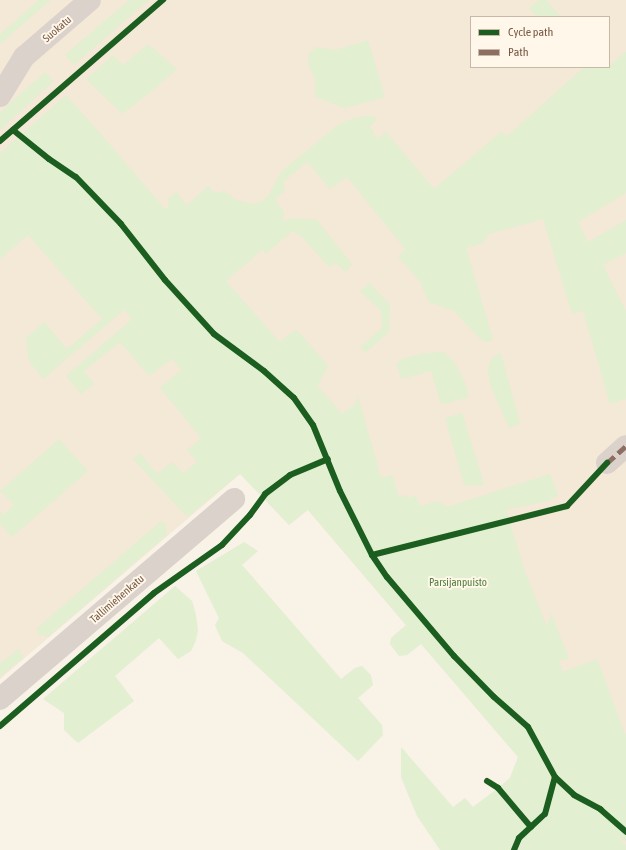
<!DOCTYPE html>
<style>
body{margin:0}
#map{position:relative;width:626px;height:850px;overflow:hidden;background:#f8f2e7;font-family:"Asap Condensed",sans-serif}
div>[style]{position:absolute}
[style*='--x']{left:calc(var(--x)*1px);top:calc(var(--y)*1px);width:calc(var(--w)*1px);rotate:calc(var(--a)*1deg)}
.residential>*{inset:0;background:#f4e8d7}
.green>*{inset:0;background:#e2efd1}
.street>*{height:22px;margin:-11px;padding:0 11px;transform-origin:11px;border-radius:11px;background:#dbd2cb}
.secondary>*{height:22px;margin:-11px;padding:0 11px;transform-origin:11px;border-radius:11px;background:#dbd2cb}
.quiet>*{height:5px;margin-top:-2.5px;transform-origin:0;background:repeating-linear-gradient(90deg,#8d6e63 0 10px,transparent 0 15px)}
.cycleway>*{height:6px;margin:-3px;padding:0 3px;transform-origin:3px;border-radius:3px;background:#1b5e20}
span{translate:-50% -50%;white-space:nowrap;text-align:center;line-height:1.15;-webkit-text-stroke:4px #fff7e9;paint-order:stroke}
.street-label{font-size:11px;color:#775946}
.park-label{font-size:11px;color:#4f7e3d}
.legend{position:absolute;left:470px;top:16px;width:140px;height:52px;box-sizing:border-box;background:#fff7e9;border:1px solid #c9b8a8;margin:0;padding:5px 7px;list-style:none;font-size:12px;color:#775946}
.legend li{display:flex;align-items:center;gap:8px;height:20px}
.legend b{width:20px;border:1px solid #c9b8a8}
</style>
<div id="map">
<div class="residential">
<i style="clip-path:polygon(evenodd,0 0,626px 0,626px 850px,518px 757px,308px 510px,240px 474px,0 679px,0 0,471px 17px,609px 17px,609px 67px,471px 67px,471px 17px)"></i>
</div>
<div class="green">
<i style="clip-path:polygon(39px 0,51px 0,0 44px,0 34px)"></i>
<i style="clip-path:polygon(129px 0,149px 0,74px 65px,65px 55px)"></i>
<i style="clip-path:polygon(539px 0,546px 0,561px 17px,537px 17px,529px 8px)"></i>
<i style="clip-path:polygon(368px 40px,385px 97px,345px 108px,315px 97px,315px 79px,309px 67px,308px 55px,316px 47px,335px 50px)"></i>
<i style="clip-path:polygon(148px 44px,177px 69px,152px 91px,122px 114px,86px 79px,113px 55px,123px 65px)"></i>
<i style="clip-path:polygon(626px 51px,626px 193px,578px 222px,588px 242px,626px 220px,626px 253px,603px 265px,626px 311px,626px 399px,610px 404px,583px 311px,572px 314px,543px 219px,489px 234px,483px 243px,466px 248px,493px 339px,489px 342px,481px 340px,454px 311px,428px 302px,421px 283px,398px 257px,405px 249px,347px 177px,330px 189px,307px 162px,283px 182px,285px 191px,275px 199px,284px 212px,283px 222px,291px 218px,317px 220px,352px 264px,346px 272px,335px 263px,329px 267px,302px 237px,293px 231px,266px 253px,262px 250px,226px 281px,280px 342px,296px 329px,328px 365px,318px 386px,342px 414px,354px 405px,358px 396px,381px 478px,392px 475px,399px 497px,406px 495px,407px 498px,416px 496px,420px 506px,438px 501px,447px 507px,550px 474px,558px 495px,551px 500px,506px 510px,525px 572px,547px 626px,551px 613px,569px 658px,559px 661px,563px 672px,597px 659px,626px 736px,626px 842px,616px 834px,626px 846px,626px 850px,440px 850px,417px 816px,401px 777px,401px 747px,453px 807px,465px 798px,473px 807px,498px 788px,510px 778px,518px 757px,421px 644px,407px 655px,399px 656px,390px 644px,391px 638px,406px 625px,308px 510px,289px 525px,240px 474px,187px 517px,133px 459px,140px 453px,157px 474px,172px 462px,183px 473px,197px 462px,187px 450px,201px 438px,160px 388px,181px 370px,172px 359px,149px 376px,120px 342px,84px 371px,94px 384px,81px 394px,66px 376px,132px 319px,124px 310px,43px 379px,29px 361px,26px 338px,44px 322px,67px 349px,102px 319px,28px 235px,0 259px,0 153px,66px 95px,101px 134px,165px 209px,168px 208px,168px 199px,176px 192px,187px 205px,209px 185px,212px 191px,221px 193px,224px 190px,234px 199px,251px 204px,260px 202px,268px 196px,281px 172px,339px 124px,355px 118px,375px 115px,376px 120px,370px 127px,377px 139px,386px 132px,434px 189px,502px 131px,506px 137px,582px 69px,581px 67px,604px 67px,606px 69px)"></i>
<i style="clip-path:polygon(45px 72px,54px 81px,0 130px,0 112px)"></i>
<i style="clip-path:polygon(370px 283px,390px 305px,389px 332px,365px 353px,360px 347px,382px 328px,381px 311px,360px 291px)"></i>
<i style="clip-path:polygon(444px 352px,454px 362px,464px 380px,469px 397px,441px 405px,431px 371px,401px 379px,396px 363px,405px 358px,424px 353px)"></i>
<i style="clip-path:polygon(501px 353px,520px 423px,509px 428px,491px 387px,488px 371px,491px 358px)"></i>
<i style="clip-path:polygon(462px 413px,482px 477px,483px 486px,464px 485px,445px 418px)"></i>
<i style="clip-path:polygon(59px 439px,88px 471px,12px 537px,0 524px,0 511px,3px 515px,14px 505px,0 491px)"></i>
<i style="clip-path:polygon(161px 521px,166px 525px,167px 535px,48px 637px,39px 634px,36px 629px)"></i>
<i style="clip-path:polygon(244px 542px,258px 551px,242px 565px,341px 679px,355px 668px,362px 666px,371px 675px,373px 685px,358px 698px,382px 725px,383px 735px,358px 761px,243px 653px,222px 641px,215px 625px,219px 618px,196px 571px)"></i>
<i style="clip-path:polygon(175px 586px,192px 601px,196px 615px,198px 630px,196px 640px,191px 651px,178px 659px,159px 638px,115px 676px,134px 701px,78px 743px,64px 730px,64px 713px,43px 699px)"></i>
<i style="clip-path:polygon(18px 649px,24px 657px,0 677px,0 664px)"></i>
</div>
<div class="street">
<i style="--x:607;--y:463;--w:25;--a:-42"></i>
<i style="--x:0;--y:699;--w:308;--a:-40.5"></i>
</div>
<div class="secondary">
<i style="--x:0;--y:96;--w:46;--a:-58.4"></i>
<i style="--x:24;--y:57;--w:87;--a:-40.8"></i>
</div>
<div class="quiet">
<i style="--x:607;--y:463;--w:25;--a:-42"></i>
</div>
<div class="cycleway">
<i style="--x:13;--y:130;--w:46;--a:38.9"></i>
<i style="--x:49;--y:159;--w:32;--a:34"></i>
<i style="--x:76;--y:177;--w:65;--a:46.2"></i>
<i style="--x:121;--y:224;--w:71;--a:51.8"></i>
<i style="--x:165;--y:280;--w:73;--a:47.8"></i>
<i style="--x:214;--y:334;--w:62;--a:36.5"></i>
<i style="--x:264;--y:371;--w:40;--a:42"></i>
<i style="--x:294;--y:398;--w:33;--a:55"></i>
<i style="--x:313;--y:425;--w:71;--a:67.8"></i>
<i style="--x:340;--y:491;--w:72;--a:63.4"></i>
<i style="--x:372;--y:555;--w:201;--a:-14.1"></i>
<i style="--x:567;--y:506;--w:59;--a:-47.1"></i>
<i style="--x:0;--y:141;--w:216;--a:-40.9"></i>
<i style="--x:372;--y:555;--w:27;--a:56"></i>
<i style="--x:387;--y:577;--w:104;--a:49.7"></i>
<i style="--x:454;--y:656;--w:57;--a:45.7"></i>
<i style="--x:494;--y:697;--w:45;--a:41.4"></i>
<i style="--x:528;--y:727;--w:57;--a:61.6"></i>
<i style="--x:555;--y:777;--w:26;--a:43"></i>
<i style="--x:574;--y:795;--w:30;--a:28"></i>
<i style="--x:600;--y:809;--w:35;--a:41"></i>
<i style="--x:0;--y:726;--w:203;--a:-40.8"></i>
<i style="--x:154;--y:593;--w:83;--a:-35.2"></i>
<i style="--x:222;--y:545;--w:41;--a:-47"></i>
<i style="--x:250;--y:515;--w:26;--a:-54"></i>
<i style="--x:265;--y:494;--w:31;--a:-37"></i>
<i style="--x:290;--y:475;--w:41;--a:-22.8"></i>
<i style="--x:487;--y:781;--w:13;--a:32"></i>
<i style="--x:498;--y:788;--w:51;--a:49.8"></i>
<i style="--x:514;--y:850;--w:13;--a:-67"></i>
<i style="--x:519;--y:838;--w:35;--a:-43"></i>
<i style="--x:545;--y:814;--w:38;--a:-75"></i>
</div>
<div class="street-label">
<span style="left:57px;top:29px;rotate:-41deg">Suokatu</span>
<span style="left:117px;top:599px;rotate:-41deg">Tallimiehenkatu</span>
</div>
<div class="park-label">
<span style="left:458px;top:582px">Parsijanpuisto</span>
</div>
<ul class="legend">
<li><b style="height:5px;background:#1b5e20"></b>Cycle path</li>
<li><b style="height:5px;background:#8d6e63"></b>Path</li>
</ul>
</div>
